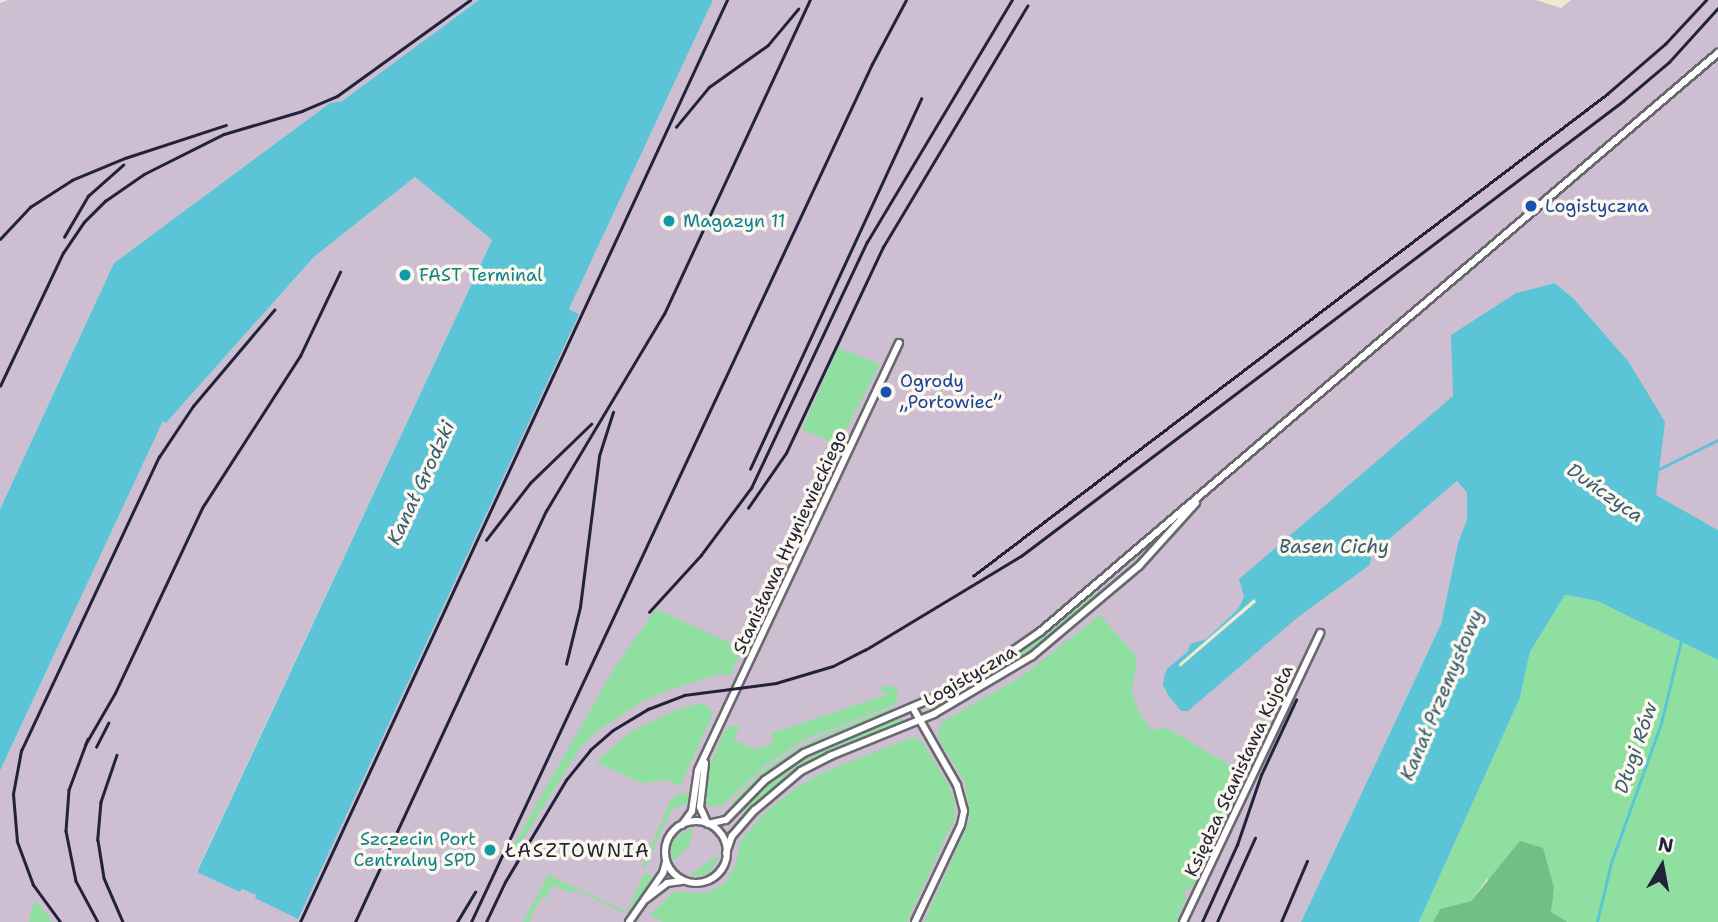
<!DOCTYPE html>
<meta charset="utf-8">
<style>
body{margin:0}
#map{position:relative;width:1718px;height:922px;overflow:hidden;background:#f1e9cf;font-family:"Shantell Sans",sans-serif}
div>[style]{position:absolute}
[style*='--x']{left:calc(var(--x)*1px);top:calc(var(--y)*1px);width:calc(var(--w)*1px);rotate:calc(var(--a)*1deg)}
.industrial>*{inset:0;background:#cdbed2}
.green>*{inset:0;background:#8fe0a0}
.forest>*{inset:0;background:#73be86}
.water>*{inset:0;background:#5bc5d7}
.pier>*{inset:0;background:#f1e9cf}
.stream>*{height:2.5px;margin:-1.25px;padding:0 1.25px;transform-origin:1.25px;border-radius:1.25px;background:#5bc5d7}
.roads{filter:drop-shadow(2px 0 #6a686f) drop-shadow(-2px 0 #6a686f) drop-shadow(0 2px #6a686f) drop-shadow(0 -2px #6a686f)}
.minor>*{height:6px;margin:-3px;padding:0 3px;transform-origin:3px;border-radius:3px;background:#fff}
.minor>.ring{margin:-3px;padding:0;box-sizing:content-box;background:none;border:6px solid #fff;border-radius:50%}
.rail>*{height:2.5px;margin:-1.25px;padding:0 1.25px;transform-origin:1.25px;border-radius:1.25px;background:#22223b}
.dots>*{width:19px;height:19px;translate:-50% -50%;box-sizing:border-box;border:4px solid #fbf7ec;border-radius:50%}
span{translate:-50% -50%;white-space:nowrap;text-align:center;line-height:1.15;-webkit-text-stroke:7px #fbf7ec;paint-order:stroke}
.transit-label{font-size:18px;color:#164399}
.left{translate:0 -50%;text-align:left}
.culture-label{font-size:18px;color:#0d838f}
.right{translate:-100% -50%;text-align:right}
.street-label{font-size:18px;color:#22223b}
.water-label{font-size:19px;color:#365b72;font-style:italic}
.neighbourhood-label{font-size:19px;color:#22223b;letter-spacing:2px}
.north{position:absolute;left:1627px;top:831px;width:70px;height:70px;-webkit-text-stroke:5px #fbf7ec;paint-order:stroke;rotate:10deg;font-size:19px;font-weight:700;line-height:28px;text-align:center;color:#22223b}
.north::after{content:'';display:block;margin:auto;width:24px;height:32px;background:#22223b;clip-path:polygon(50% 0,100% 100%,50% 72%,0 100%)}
</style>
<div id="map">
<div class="industrial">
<i style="clip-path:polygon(8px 0,479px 0,342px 101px,330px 103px,114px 263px,0 509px,0 3px)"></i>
<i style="clip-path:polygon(713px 0,1536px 0,1561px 8px,1571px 0,1718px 0,1718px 530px,1655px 495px,1664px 422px,1629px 362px,1574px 299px,1555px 283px,1516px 293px,1454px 396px,1240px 579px,1244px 597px,1238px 609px,1206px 639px,1190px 644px,1189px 651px,1172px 665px,1297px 618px,1370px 565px,1372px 554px,1457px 481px,1467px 493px,1467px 519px,1458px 543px,1441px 624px,1301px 922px,0 922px,0 771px,163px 421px,167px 422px,314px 257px,415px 177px,492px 240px,197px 871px,240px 891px,242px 889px,256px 895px,255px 898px,579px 314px,569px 309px)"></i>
</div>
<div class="green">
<i style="clip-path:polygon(838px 348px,880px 364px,838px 445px,802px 429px)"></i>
<i style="clip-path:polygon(1094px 593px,1098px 597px,1011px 665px,941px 706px,928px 709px,1027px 648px)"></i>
<i style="clip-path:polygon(1565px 595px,1597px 601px,1718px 660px,1718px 922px,1568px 922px,1550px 912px,1554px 888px,1487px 879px,1471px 901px,1440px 909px,1433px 922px,1419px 922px,1520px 698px,1530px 652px)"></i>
<i style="clip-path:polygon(656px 609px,743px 649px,730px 676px,719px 674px,669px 690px,643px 701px,600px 729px,582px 745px,525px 836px,511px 855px,508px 854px,615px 667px)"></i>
<i style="clip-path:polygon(1100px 615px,1137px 657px,1132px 691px,1138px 710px,1151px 730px,1167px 728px,1238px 770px,1244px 782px,1195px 885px,1184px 891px,1186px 899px,1176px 922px,924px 922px,970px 819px,965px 782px,940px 742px,938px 732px,942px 722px,1021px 677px)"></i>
<i style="clip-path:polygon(884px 686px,893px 686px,898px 691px,896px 704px,802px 741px,765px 766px,723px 805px,711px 807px,705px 803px,709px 767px,725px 730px,730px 726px,740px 726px,734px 740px,755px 749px,773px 743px,771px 733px,888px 694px,878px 689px)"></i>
<i style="clip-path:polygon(701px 703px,708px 706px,713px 714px,680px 786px,666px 780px,641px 783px,596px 762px,630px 732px,676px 710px)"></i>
<i style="clip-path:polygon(896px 706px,889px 713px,827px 736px,792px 754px,756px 781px,734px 804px,732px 802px,763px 771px,794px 750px,828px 733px)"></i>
<i style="clip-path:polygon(897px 719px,907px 719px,901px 724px,813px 758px,788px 774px,745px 813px,741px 810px,774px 779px,813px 753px)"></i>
<i style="clip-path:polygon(913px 737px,921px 740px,948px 784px,954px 799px,955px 817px,907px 922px,664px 922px,650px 915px,673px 892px,708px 893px,726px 882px,736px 864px,740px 841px,767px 811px,796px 788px,821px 773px)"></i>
<i style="clip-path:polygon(689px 793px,690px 803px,675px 808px,669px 815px,645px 868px,642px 866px,671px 800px,677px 794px)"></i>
<i style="clip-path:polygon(693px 827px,690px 845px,672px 861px,671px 848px,675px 838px)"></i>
<i style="clip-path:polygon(720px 854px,710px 872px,701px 876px,688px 876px)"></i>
<i style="clip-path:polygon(645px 872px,654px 879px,626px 913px)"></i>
<i style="clip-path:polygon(548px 875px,625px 911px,624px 913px,575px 890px,569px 892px,553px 885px,546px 899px,541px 897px,529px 922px,523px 922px)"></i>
<i style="clip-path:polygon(35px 899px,44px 911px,53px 922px,29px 922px)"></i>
</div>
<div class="forest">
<i style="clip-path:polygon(1520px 841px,1543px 848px,1554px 888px,1551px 912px,1568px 922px,1433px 922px,1440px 909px,1471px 901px)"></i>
</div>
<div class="water">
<i style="clip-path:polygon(479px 0,713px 0,569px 309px,579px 314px,298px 919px,255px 898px,256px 895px,242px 889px,240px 892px,197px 872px,492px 240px,415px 177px,314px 257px,166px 423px,163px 421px,0 771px,0 509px,114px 263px,330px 103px,342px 101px)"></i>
<i style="clip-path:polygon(1555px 283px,1574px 299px,1629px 362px,1665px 422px,1656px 495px,1718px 530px,1718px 660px,1597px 601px,1565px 595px,1530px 652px,1520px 698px,1419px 922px,1301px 922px,1441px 624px,1458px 543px,1467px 519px,1467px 493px,1457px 481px,1372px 554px,1370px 565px,1297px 618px,1188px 711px,1181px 711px,1168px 695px,1163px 685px,1164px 677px,1167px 669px,1188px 651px,1190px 644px,1206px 639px,1238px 609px,1244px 597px,1239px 579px,1453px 396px,1451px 335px,1516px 293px)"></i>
</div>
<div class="pier">
<i style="clip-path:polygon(1254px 599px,1256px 602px,1180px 667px,1179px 664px)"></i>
</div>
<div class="stream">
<i style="--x:1655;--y:471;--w:70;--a:-26.2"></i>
<i style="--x:1597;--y:922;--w:61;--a:-76.7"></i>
<i style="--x:1611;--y:863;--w:149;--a:-70.3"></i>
<i style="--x:1661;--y:723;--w:84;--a:-76.3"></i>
</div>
<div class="roads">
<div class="minor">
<i style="--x:913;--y:708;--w:89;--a:60.3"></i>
<i style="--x:957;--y:785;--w:27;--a:75"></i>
<i style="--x:964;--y:811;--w:14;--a:102"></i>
<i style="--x:961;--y:825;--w:107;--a:115.4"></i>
<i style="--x:705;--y:763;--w:44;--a:96.5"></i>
<i style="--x:700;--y:807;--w:17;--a:66"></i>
<i class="ring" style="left:665px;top:821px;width:56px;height:56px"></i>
<i style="--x:708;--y:824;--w:18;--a:-13"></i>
<i style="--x:726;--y:820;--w:56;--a:-45.7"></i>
<i style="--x:765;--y:780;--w:47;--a:-34.7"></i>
<i style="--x:804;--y:753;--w:148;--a:-23.1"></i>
<i style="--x:940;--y:695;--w:59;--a:-29.6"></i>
<i style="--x:991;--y:666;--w:60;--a:-34.8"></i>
<i style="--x:1040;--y:632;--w:892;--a:-40.5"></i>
<i style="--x:682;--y:825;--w:17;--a:-54"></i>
<i style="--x:692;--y:811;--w:41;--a:-81.7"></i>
<i style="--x:698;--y:770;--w:472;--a:-64.8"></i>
<i style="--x:726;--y:853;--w:18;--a:-71"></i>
<i style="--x:732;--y:836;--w:35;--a:-49"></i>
<i style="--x:755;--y:810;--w:60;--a:-40.3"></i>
<i style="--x:801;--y:771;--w:33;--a:-27"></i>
<i style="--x:830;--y:756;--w:112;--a:-22"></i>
<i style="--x:934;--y:714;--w:114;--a:-30.6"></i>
<i style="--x:1032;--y:656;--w:140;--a:-40.1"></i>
<i style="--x:1139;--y:566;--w:85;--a:-47.9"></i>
<i style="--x:646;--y:899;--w:26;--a:-37"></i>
<i style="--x:667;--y:883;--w:15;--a:-8"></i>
<i style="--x:629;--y:922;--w:60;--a:-55.2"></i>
<i style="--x:663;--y:873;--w:11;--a:-75"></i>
<i style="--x:1183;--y:922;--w:320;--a:-64.6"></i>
</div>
</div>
<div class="rail">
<i style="--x:676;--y:127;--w:52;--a:-50.5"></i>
<i style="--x:709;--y:87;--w:72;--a:-35.4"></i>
<i style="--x:768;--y:45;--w:47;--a:-50.2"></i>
<i style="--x:64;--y:237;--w:48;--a:-59.7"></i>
<i style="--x:88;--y:196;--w:47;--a:-41.5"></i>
<i style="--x:0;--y:239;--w:44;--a:-46.8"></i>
<i style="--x:30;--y:207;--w:50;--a:-32.7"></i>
<i style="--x:72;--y:180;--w:57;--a:-22.5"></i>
<i style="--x:125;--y:158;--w:106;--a:-18.1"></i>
<i style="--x:0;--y:386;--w:147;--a:-64.7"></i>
<i style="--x:63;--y:253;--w:37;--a:-56"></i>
<i style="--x:84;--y:222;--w:30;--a:-45"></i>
<i style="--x:105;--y:201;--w:47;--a:-34.7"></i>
<i style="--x:144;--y:174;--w:89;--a:-26.6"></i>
<i style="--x:224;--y:134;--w:81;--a:-16.4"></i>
<i style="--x:302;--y:111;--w:38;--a:-23"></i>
<i style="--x:337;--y:96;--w:164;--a:-35.8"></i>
<i style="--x:750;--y:469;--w:408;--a:-65.2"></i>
<i style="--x:748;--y:508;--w:67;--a:-55.4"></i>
<i style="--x:786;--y:453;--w:228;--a:-64.8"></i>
<i style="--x:883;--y:247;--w:281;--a:-59.1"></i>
<i style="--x:486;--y:540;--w:72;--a:-52.3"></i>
<i style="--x:530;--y:483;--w:85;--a:-44"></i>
<i style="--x:973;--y:576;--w:796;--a:-37.24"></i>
<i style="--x:1607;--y:94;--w:77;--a:-40.8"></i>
<i style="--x:1665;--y:44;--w:60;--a:-47"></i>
<i style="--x:649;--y:612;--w:77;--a:-47.6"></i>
<i style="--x:701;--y:555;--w:84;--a:-53.3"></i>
<i style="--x:751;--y:488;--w:272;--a:-64.8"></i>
<i style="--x:867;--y:242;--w:282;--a:-59.1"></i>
<i style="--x:566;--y:664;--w:59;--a:-76.2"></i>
<i style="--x:580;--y:607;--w:152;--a:-82.8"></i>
<i style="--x:599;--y:456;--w:46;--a:-72.3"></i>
<i style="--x:88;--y:739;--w:54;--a:110.4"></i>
<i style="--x:69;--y:790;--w:41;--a:94.2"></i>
<i style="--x:66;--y:831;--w:51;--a:78.7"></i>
<i style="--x:76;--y:881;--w:47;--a:61.8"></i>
<i style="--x:85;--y:745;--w:60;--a:-60"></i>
<i style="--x:115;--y:693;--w:204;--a:-64.8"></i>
<i style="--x:202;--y:508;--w:181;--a:-57.2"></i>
<i style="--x:300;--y:356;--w:93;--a:-64.5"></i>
<i style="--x:96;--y:747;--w:27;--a:-63"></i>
<i style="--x:117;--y:755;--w:50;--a:108.8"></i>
<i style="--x:101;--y:802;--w:38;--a:95"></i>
<i style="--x:98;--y:840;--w:38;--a:81"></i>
<i style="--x:104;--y:878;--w:48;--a:66.6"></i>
<i style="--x:60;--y:922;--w:46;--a:-126.1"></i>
<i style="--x:33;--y:885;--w:46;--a:-110.4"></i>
<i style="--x:17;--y:842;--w:48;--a:-94.8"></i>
<i style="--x:13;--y:794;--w:44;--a:-79.5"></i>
<i style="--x:21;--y:751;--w:325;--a:-64.9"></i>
<i style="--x:159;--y:457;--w:61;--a:-56.3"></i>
<i style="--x:193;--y:406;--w:126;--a:-49.8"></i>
<i style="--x:300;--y:922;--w:1016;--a:-65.15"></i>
<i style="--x:355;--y:922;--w:453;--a:-65.1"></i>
<i style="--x:546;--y:511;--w:230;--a:-59.1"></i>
<i style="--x:664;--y:314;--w:346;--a:-65.1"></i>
<i style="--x:457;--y:922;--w:35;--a:-59"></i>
<i style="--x:471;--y:922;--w:947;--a:-64.95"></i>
<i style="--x:872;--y:64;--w:72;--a:-62"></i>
<i style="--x:486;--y:922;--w:44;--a:-64.6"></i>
<i style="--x:505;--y:882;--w:119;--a:-59.1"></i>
<i style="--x:566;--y:780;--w:38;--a:-51"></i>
<i style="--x:590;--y:750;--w:30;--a:-41"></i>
<i style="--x:613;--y:730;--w:41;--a:-31"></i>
<i style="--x:648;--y:709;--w:39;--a:-21"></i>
<i style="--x:684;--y:695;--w:93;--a:-7.4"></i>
<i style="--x:776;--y:683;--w:59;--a:-16.6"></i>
<i style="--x:833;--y:666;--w:36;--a:-27"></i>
<i style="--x:865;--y:650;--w:182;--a:-31.1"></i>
<i style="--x:1021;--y:556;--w:755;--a:-37.08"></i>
<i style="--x:1623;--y:101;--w:60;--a:-40.3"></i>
<i style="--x:1669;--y:62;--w:73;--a:-47.8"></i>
<i style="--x:1202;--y:922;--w:85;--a:-65.6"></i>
<i style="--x:1237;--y:845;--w:74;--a:-71.1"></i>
<i style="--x:1261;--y:775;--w:83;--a:-65"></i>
<i style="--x:1217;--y:922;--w:92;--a:-65.7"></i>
<i style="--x:1281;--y:922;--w:66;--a:-66.9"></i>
</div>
<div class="dots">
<i style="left:1531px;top:206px;background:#1a4fb4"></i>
<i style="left:669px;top:221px;background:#0f9aa8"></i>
<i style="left:405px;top:275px;background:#0f9aa8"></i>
<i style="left:886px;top:392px;background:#1a4fb4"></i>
<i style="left:490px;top:850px;background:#0f9aa8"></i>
</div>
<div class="transit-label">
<span class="left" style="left:1545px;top:206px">Logistyczna</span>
<span class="left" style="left:900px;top:392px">Ogrody<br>„Portowiec”</span>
</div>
<div class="culture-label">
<span class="left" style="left:683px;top:221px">Magazyn 11</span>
<span class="left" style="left:419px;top:275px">FAST Terminal</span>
<span class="right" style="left:476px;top:850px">Szczecin Port<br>Centralny SPD</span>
</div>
<div class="street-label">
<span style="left:790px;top:542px;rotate:-65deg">Stanisława Hryniewieckiego</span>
<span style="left:970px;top:676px;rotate:-30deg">Logistyczna</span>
<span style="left:1239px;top:771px;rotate:-65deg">Księdza Stanisława Kujota</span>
</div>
<div class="water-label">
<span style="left:421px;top:483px;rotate:-65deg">Kanał Grodzki</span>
<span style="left:1605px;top:493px;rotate:35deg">Duńczyca</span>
<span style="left:1334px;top:547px">Basen Cichy</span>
<span style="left:1442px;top:695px;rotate:-67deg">Kanał Przemysłowy</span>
<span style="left:1636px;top:748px;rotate:-71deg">Długi Rów</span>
</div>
<div class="neighbourhood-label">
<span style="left:578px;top:851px">ŁASZTOWNIA</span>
</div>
<div class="north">N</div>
</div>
